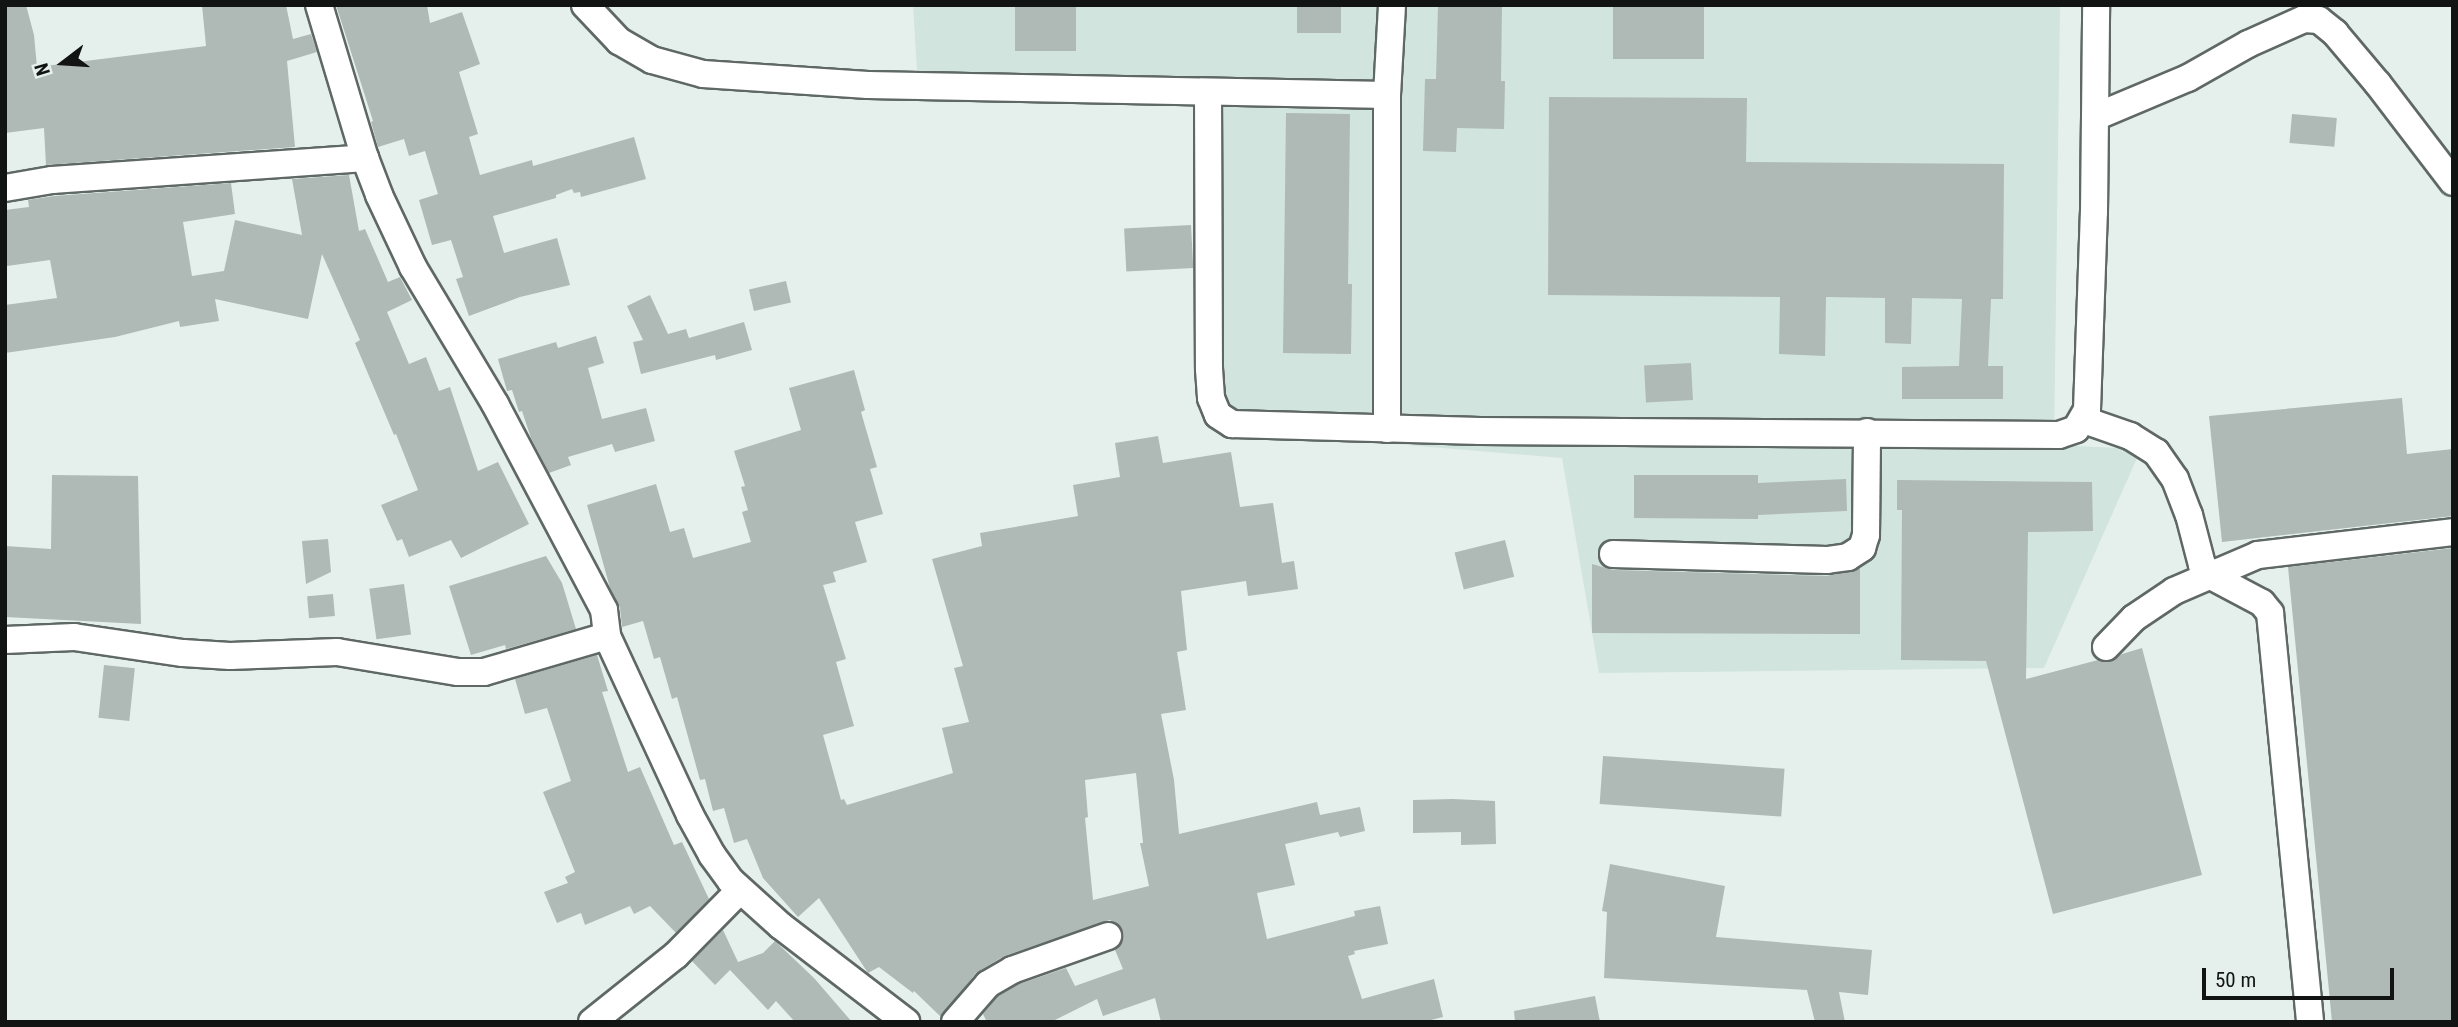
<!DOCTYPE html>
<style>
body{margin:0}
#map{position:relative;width:2458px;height:1027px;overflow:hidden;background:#e5f0ec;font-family:"Roboto Condensed",sans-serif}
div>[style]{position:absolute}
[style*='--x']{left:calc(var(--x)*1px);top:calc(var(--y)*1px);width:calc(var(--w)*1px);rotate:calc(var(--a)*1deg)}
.built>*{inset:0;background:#d1e4dd}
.building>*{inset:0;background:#afb9b6;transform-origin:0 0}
.roads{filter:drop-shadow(2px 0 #5f6865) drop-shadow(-2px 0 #5f6865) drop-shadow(0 2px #5f6865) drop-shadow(0 -2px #5f6865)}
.minor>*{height:26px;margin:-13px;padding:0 13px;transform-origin:13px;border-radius:13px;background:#fff}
span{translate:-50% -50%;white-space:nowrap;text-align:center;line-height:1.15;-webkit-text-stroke:6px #e5f0ec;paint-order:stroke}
.frame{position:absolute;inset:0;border:7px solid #111413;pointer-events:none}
.north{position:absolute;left:28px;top:28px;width:70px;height:70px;-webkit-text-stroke:5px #e5f0ec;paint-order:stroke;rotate:253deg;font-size:19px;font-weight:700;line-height:28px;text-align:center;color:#111413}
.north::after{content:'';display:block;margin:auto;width:24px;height:32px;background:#111413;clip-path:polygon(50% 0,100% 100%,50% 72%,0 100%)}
.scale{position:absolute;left:2202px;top:968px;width:192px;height:32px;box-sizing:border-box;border:4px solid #111413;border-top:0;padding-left:9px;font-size:21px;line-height:24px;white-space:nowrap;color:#111413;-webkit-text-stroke:5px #e5f0ec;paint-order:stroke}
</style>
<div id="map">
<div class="built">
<i style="clip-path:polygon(913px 5px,2060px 5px,2054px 445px,2141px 449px,2044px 668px,1599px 673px,1562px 458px,1216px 429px,1217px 104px,919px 102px)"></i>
</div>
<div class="building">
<i style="clip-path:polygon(5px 5px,26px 5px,34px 35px,37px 67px,206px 46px,202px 5px,286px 5px,293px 39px,311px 34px,317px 52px,287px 61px,295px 147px,46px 165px,44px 128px,5px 133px)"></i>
<i style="clip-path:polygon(336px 5px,427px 5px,430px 23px,462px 12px,480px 64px,459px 72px,478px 134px,469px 137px,480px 175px,532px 160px,533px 166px,634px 137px,646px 179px,581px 197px,580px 192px,574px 193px,572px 189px,556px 195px,556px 198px,493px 216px,504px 253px,557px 238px,570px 285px,520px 297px,469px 316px,456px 279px,463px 277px,451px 240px,432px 245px,419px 200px,438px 194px,425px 151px,409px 156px,404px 139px,378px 147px,371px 122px,373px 121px)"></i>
<i style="left:1015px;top:5px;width:61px;height:46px"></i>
<i style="left:1297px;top:5px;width:44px;height:28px"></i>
<i style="clip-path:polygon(1438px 5px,1502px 5px,1501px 81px,1505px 81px,1504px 129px,1457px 128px,1456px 152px,1423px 151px,1425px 79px,1436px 79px)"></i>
<i style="left:1613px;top:5px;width:91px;height:54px"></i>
<i style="clip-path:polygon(1549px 97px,1747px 98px,1746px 162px,2004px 164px,2003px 299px,1991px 299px,1988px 366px,2003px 366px,2003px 399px,1902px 399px,1902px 367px,1959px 366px,1962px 299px,1912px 298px,1911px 344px,1885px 343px,1885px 298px,1826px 297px,1825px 356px,1779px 354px,1780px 297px,1548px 295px)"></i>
<i style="clip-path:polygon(1286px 113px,1350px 114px,1348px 284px,1352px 284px,1351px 354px,1283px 353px)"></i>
<i style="left:2292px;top:114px;width:45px;height:29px;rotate:5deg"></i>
<i style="clip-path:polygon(349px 175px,359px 231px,365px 229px,388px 282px,400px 277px,412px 300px,387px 312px,409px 364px,426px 357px,439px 391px,450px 387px,478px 471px,498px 462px,529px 524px,461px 558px,451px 540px,409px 557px,402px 539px,397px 541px,381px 505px,418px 490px,396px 434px,394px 435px,355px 343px,360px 340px,322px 254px,308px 319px,215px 299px,219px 321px,180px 327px,179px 321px,115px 337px,5px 353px,5px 305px,57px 298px,50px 260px,7px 266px,5px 210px,29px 207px,28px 200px,54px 196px,231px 183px,235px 214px,183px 222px,192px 276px,224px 271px,235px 220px,302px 235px,292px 179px)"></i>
<i style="left:1191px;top:225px;width:43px;height:67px;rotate:87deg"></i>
<i style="left:786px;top:281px;width:22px;height:38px;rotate:77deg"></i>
<i style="clip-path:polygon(650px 295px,668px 334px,686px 329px,689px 338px,744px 322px,752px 350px,716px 360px,715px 355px,641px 374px,633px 342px,643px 340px,627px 306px)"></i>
<i style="clip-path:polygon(596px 336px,604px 363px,588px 368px,602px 419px,646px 408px,655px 441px,615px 452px,612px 444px,568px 457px,571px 465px,549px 473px,531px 438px,522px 411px,519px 412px,512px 390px,507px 391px,498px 359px,556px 342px,558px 348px)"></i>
<i style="left:1691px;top:363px;width:37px;height:47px;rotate:87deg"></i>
<i style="clip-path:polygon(evenodd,854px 370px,865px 410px,861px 412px,877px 467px,870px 469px,883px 514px,855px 522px,867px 562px,833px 572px,836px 582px,823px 585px,846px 659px,836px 662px,854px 726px,823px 735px,841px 800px,844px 799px,847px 805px,953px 773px,942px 728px,969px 722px,954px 668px,963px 666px,932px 559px,982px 546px,980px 533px,1078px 516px,1073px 485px,1120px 477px,1115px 443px,1158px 436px,1163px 463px,1231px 452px,1240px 507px,1273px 503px,1282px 563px,1294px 561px,1298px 589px,1248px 596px,1246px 581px,1181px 591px,1187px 650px,1177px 652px,1186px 710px,1161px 714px,1174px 780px,1179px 834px,1317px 802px,1320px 815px,1360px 807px,1365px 831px,1340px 837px,1338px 832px,1285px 844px,1295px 885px,1257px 893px,1267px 939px,1355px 916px,1354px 911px,1380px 906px,1388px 944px,1354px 951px,1355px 954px,1348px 956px,1362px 999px,1434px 979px,1443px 1017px,1423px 1022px,1161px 1022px,1155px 998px,1103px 1016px,1097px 999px,1051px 1022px,987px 1022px,983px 1014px,998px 996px,1019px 984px,1066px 968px,1075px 986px,1123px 969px,1115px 950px,1123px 940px,1123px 931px,1110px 920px,1004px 956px,976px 973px,941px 1017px,914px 991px,913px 993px,879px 967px,868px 973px,819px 898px,798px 917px,763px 878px,747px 839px,734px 843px,724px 808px,713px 811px,705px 779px,700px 780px,677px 697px,672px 699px,660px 657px,654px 659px,643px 621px,622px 627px,620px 608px,610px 588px,587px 505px,656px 484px,670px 532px,684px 528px,693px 558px,751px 542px,742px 512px,748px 510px,741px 487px,745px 486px,734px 451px,801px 430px,789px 388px,854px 370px,1136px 773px,1143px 843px,1140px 843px,1149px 886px,1093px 900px,1085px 818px,1088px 817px,1085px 780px,1136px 773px)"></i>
<i style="clip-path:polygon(2402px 398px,2407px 454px,2453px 449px,2453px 516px,2222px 542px,2209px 416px)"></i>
<i style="clip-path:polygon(52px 475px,138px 476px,141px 624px,5px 617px,5px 546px,51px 549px)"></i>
<i style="clip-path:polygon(1634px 475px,1758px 475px,1758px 483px,1846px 479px,1847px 511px,1758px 515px,1758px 519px,1634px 518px)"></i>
<i style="clip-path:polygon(1897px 480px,2092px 482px,2093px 531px,2028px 532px,2026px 679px,2098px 660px,2110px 662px,2122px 654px,2142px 648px,2202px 875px,2053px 914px,1986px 661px,1901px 660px,1902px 510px,1897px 510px)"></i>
<i style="clip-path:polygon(328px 539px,331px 572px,306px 584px,302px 541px)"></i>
<i style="left:1505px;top:540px;width:38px;height:52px;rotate:76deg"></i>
<i style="clip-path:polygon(2453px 548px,2453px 1022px,2332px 1022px,2288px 567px)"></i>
<i style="clip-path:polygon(546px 556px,562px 583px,576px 629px,506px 649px,505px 645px,471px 655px,449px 586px)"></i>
<i style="clip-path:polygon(1592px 564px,1613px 570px,1827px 576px,1860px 568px,1860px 634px,1592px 633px)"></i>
<i style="left:404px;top:584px;width:51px;height:35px;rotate:82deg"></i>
<i style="left:333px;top:594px;width:22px;height:26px;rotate:85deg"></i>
<i style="clip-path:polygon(597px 655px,608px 691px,602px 692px,628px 772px,640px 767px,674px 845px,682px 842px,709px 899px,676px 933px,650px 906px,634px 914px,630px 906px,585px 925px,581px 913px,557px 923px,544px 892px,568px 883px,565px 877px,575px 872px,543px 792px,571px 781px,547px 708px,525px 714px,515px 679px)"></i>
<i style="left:104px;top:665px;width:31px;height:53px;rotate:6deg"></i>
<i style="left:1603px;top:756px;width:182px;height:48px;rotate:4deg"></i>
<i style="clip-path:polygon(1453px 799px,1495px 801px,1496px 844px,1461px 845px,1461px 832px,1413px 833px,1413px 800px)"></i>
<i style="clip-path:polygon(1610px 864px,1725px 886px,1716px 937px,1872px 950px,1868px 995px,1839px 992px,1845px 1022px,1815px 1022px,1807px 990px,1604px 978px,1607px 912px,1602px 911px)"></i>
<i style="clip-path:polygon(723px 930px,738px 962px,763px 953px,775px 941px,814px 978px,852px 1022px,795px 1022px,776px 1001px,768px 1010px,730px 970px,715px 985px,692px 961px)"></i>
<i style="clip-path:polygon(1595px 996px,1600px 1022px,1515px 1022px,1514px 1011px)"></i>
</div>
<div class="roads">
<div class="minor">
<i style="--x:319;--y:5;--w:160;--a:73.3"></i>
<i style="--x:365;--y:158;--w:40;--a:69"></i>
<i style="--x:379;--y:195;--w:80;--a:64.7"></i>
<i style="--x:413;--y:267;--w:160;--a:59.1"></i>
<i style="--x:495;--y:404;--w:233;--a:62.1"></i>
<i style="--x:604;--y:610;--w:26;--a:83"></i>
<i style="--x:607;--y:636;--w:197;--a:65.1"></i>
<i style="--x:690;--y:815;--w:46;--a:61.2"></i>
<i style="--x:712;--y:855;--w:32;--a:54"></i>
<i style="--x:731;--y:881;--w:67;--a:42"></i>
<i style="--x:781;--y:926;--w:158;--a:37.5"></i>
<i style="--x:585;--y:5;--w:50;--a:46.6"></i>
<i style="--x:619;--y:41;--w:38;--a:30"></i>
<i style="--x:652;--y:60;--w:53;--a:15.4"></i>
<i style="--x:703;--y:74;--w:165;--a:3.8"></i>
<i style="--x:868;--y:85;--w:519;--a:1.1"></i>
<i style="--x:1387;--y:95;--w:90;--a:-86.8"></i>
<i style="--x:1208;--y:92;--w:277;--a:89.8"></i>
<i style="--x:1209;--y:369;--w:29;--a:86"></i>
<i style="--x:1211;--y:398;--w:18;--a:68"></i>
<i style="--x:1218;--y:415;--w:17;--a:33"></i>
<i style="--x:1232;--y:424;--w:248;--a:1.6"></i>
<i style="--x:1480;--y:431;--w:579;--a:0.4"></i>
<i style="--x:2059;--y:435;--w:18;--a:-19"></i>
<i style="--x:2076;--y:429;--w:22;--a:-60"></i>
<i style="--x:2087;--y:410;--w:198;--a:-88"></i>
<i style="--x:2094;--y:212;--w:207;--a:-89.4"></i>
<i style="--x:2095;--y:117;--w:101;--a:-22.8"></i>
<i style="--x:2188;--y:78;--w:69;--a:-29.5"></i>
<i style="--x:2248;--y:44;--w:61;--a:-24.1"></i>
<i style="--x:2304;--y:19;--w:15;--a:4"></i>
<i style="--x:2319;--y:20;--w:21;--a:39"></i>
<i style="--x:2335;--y:33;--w:67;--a:49.9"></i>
<i style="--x:2378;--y:84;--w:123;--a:52.6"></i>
<i style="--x:5;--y:188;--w:48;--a:-9.7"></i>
<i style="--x:52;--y:180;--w:314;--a:-4"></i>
<i style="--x:2084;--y:420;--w:49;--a:19.2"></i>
<i style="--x:2130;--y:436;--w:31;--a:32"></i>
<i style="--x:2156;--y:452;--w:33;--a:55"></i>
<i style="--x:2175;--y:479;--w:39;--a:69"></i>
<i style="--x:2189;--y:515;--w:52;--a:75.4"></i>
<i style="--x:2202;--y:565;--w:16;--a:47"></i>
<i style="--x:2213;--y:577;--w:55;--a:28"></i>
<i style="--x:2262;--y:603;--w:13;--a:51"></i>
<i style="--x:2270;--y:613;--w:411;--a:84.4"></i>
<i style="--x:1387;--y:429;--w:334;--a:-90"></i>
<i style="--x:1613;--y:554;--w:214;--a:1.6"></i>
<i style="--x:1827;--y:560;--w:21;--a:-8"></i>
<i style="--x:1848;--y:557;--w:17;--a:-33"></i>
<i style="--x:1862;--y:548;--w:14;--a:-73"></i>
<i style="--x:1866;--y:535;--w:103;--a:-89.4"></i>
<i style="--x:5;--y:640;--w:69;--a:-2.5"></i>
<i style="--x:74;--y:637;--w:110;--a:8.4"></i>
<i style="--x:183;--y:653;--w:47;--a:3.7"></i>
<i style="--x:230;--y:656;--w:107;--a:-2.1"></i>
<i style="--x:337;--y:652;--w:123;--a:9.4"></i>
<i style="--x:458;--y:672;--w:26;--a:0"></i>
<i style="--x:484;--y:672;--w:128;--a:-16.3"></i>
<i style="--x:2106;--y:647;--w:40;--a:-46"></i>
<i style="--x:2134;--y:618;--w:48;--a:-34"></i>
<i style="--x:2174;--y:591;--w:91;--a:-23.2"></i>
<i style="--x:2258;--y:555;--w:196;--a:-6.7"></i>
<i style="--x:592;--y:1022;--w:107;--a:-38.6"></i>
<i style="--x:676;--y:955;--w:91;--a:-45.4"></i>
<i style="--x:955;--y:1022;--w:50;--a:-49"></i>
<i style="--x:988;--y:984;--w:28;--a:-30"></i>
<i style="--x:1012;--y:970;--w:102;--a:-19.5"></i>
</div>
</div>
<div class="frame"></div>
<div class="north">N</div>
<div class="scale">50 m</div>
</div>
